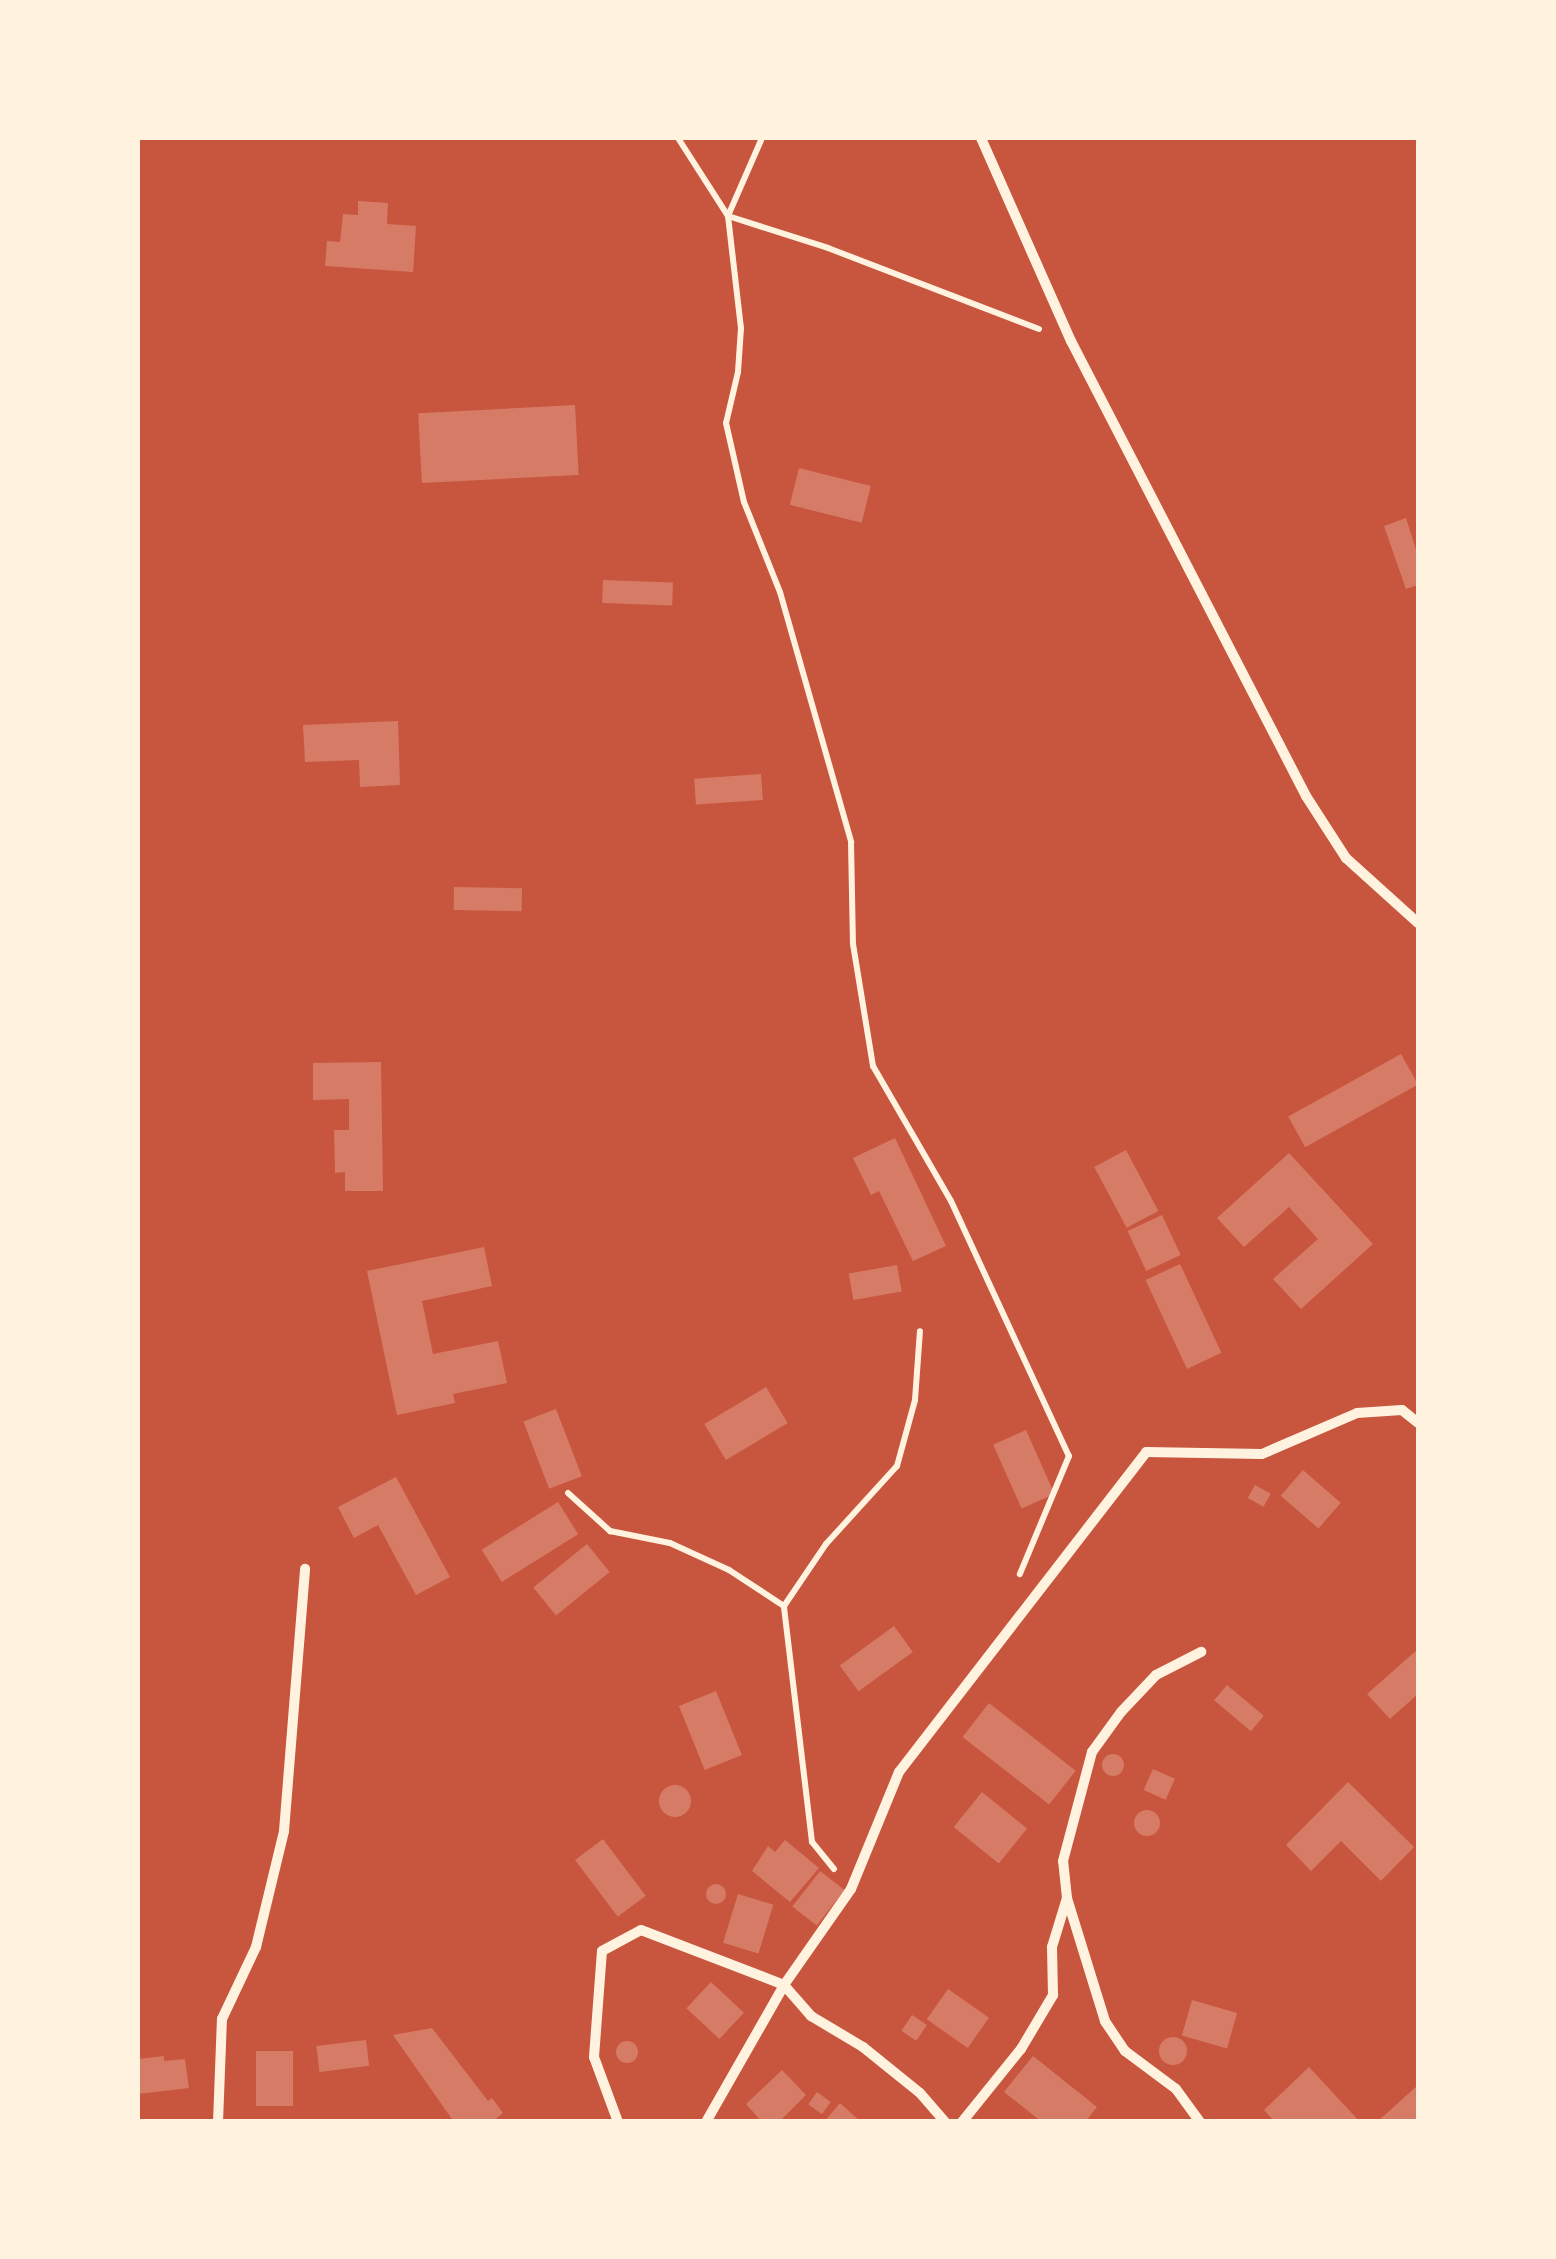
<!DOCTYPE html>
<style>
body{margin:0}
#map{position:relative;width:1556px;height:2259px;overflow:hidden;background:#c8553d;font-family:Montserrat,sans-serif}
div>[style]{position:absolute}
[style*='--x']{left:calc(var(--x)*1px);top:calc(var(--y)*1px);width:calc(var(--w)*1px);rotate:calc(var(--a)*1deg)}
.building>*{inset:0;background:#d67c66;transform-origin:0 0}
.round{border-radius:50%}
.path>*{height:6px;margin:-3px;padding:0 3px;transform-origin:3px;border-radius:3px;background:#fff3e0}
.minor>*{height:10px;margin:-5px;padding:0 5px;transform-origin:5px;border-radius:5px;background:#fff3e0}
span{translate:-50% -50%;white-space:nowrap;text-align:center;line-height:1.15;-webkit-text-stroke:10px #fff3e0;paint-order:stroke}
.frame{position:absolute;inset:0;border:140px solid #fff3e0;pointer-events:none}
</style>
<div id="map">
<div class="building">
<i style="clip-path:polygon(358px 201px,388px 203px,387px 224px,416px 226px,413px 272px,325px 266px,327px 241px,340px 242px,343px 214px,358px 215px)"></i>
<i style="left:575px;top:405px;width:70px;height:157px;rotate:87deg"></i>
<i style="left:799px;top:468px;width:74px;height:38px;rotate:14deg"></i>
<i style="clip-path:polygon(1406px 518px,1418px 556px,1418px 585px,1406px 589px,1384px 526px)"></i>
<i style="left:603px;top:580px;width:70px;height:23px;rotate:2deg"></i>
<i style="clip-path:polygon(398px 721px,400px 785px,360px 787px,359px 760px,305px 762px,303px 725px)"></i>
<i style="left:761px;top:774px;width:26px;height:67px;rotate:86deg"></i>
<i style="left:454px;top:887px;width:68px;height:23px;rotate:1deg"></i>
<i style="left:1401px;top:1054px;width:35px;height:129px;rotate:61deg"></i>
<i style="clip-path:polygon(381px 1062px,383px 1191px,345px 1191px,345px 1172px,335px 1173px,334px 1130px,349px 1130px,349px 1099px,313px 1100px,313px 1063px)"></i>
<i style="clip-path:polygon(895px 1138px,946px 1246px,913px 1261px,879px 1191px,871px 1195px,853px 1158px)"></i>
<i style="left:1126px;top:1150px;width:69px;height:36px;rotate:62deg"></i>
<i style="clip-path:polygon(1289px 1153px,1373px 1244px,1301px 1309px,1273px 1279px,1318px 1239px,1289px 1207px,1244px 1247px,1217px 1218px)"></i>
<i style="left:1162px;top:1215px;width:44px;height:38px;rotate:65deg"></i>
<i style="clip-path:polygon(484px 1247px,492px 1286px,422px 1301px,433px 1354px,498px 1341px,507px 1383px,453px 1394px,455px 1403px,397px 1415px,367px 1271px)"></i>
<i style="left:1180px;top:1264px;width:98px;height:38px;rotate:65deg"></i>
<i style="left:897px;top:1265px;width:27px;height:49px;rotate:80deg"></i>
<i style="left:766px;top:1387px;width:42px;height:72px;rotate:59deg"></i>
<i style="left:556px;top:1409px;width:72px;height:35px;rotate:69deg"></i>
<i style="left:1026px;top:1430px;width:70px;height:36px;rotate:66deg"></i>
<i style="left:1303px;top:1470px;width:50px;height:34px;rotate:41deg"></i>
<i style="clip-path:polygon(396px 1477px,450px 1577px,416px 1595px,378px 1525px,354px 1538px,338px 1507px)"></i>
<i style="left:1255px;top:1485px;width:18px;height:15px;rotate:29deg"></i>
<i style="left:558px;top:1502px;width:38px;height:90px;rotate:58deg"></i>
<i style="left:587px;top:1544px;width:36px;height:69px;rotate:51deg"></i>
<i style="left:894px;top:1626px;width:32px;height:67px;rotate:54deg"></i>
<i style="clip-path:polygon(1418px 1649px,1418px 1694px,1390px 1719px,1367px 1694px)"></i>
<i style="left:1227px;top:1685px;width:48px;height:20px;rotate:40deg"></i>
<i style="left:716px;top:1691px;width:69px;height:40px;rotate:68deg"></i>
<i style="left:989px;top:1703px;width:110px;height:43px;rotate:38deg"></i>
<i class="round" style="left:1102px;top:1754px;width:22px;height:22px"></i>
<i style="left:1153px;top:1769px;width:24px;height:23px;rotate:24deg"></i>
<i style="clip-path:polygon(1348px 1782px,1414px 1847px,1381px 1881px,1341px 1841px,1311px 1871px,1286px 1845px)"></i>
<i class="round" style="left:659px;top:1785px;width:32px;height:32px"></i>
<i style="left:982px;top:1792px;width:58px;height:45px;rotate:39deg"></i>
<i class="round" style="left:1134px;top:1810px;width:26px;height:26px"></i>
<i style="left:603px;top:1839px;width:71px;height:35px;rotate:53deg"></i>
<i style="clip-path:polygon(785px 1840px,819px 1868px,790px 1902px,752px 1871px,768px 1846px,775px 1852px)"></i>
<i style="left:820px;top:1871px;width:31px;height:45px;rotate:38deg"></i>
<i class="round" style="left:706px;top:1884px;width:20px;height:20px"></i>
<i style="left:738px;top:1894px;width:37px;height:51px;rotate:17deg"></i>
<i style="left:711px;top:1982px;width:45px;height:36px;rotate:43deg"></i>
<i style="left:948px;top:1989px;width:50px;height:37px;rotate:35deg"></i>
<i style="left:1192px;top:2000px;width:47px;height:37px;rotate:16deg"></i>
<i style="left:912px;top:2015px;width:18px;height:19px;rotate:34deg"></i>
<i style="clip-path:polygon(432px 2028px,488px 2101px,492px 2098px,503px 2113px,492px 2122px,454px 2122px,393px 2035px)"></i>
<i class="round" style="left:1159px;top:2037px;width:28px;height:28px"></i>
<i style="left:366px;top:2040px;width:26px;height:50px;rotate:83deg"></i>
<i class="round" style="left:616px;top:2041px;width:22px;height:22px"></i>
<i style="left:256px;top:2051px;width:37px;height:55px"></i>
<i style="clip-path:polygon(164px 2056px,164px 2061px,185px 2059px,189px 2088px,138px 2094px,138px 2059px)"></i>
<i style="clip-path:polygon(1033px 2056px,1097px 2107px,1085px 2122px,1042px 2122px,1004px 2092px)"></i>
<i style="clip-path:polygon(1309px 2067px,1360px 2122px,1275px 2122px,1264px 2110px)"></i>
<i style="clip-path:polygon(782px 2070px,806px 2095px,779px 2122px,762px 2122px,746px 2104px)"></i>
<i style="clip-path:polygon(1418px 2085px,1418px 2122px,1377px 2122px)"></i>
<i style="left:817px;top:2092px;width:17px;height:15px;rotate:36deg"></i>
<i style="clip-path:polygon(840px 2103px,861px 2122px,824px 2122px)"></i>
</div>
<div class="path">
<i style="--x:678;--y:138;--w:93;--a:57.3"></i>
<i style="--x:728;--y:216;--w:105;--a:17.7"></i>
<i style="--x:828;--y:248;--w:226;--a:21"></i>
<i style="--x:762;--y:138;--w:85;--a:113.6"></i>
<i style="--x:728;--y:216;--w:113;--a:83.4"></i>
<i style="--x:741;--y:328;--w:44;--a:93.9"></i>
<i style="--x:738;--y:372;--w:52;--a:103.2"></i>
<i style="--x:726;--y:423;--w:81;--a:77.2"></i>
<i style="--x:744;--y:502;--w:97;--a:68.2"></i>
<i style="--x:780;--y:592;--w:260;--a:74.1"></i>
<i style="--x:851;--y:842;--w:102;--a:88.9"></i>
<i style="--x:853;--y:944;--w:124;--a:80.7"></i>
<i style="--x:873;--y:1066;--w:156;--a:60"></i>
<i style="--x:951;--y:1201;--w:281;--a:65.2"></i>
<i style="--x:1069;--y:1456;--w:128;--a:112.6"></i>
<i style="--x:568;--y:1493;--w:57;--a:42.1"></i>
<i style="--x:610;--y:1531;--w:61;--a:11.3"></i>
<i style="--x:670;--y:1543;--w:65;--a:24.6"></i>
<i style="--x:729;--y:1570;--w:66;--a:33.2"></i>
<i style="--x:834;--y:1869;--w:35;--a:-129"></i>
<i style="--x:812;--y:1842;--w:238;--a:-96.8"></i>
<i style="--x:784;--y:1606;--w:75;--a:-55.9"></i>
<i style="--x:826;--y:1544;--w:105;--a:-47.7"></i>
<i style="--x:897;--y:1466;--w:68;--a:-74.7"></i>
<i style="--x:915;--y:1400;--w:69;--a:-85.9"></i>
</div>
<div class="minor">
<i style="--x:981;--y:138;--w:222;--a:66.1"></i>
<i style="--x:1071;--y:341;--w:512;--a:62.68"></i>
<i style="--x:1306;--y:796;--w:74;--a:57.2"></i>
<i style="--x:1346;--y:858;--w:97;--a:42.1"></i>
<i style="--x:218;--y:2122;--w:103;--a:-87.8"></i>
<i style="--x:222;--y:2019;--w:80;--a:-64.7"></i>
<i style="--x:256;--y:1947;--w:119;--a:-76.4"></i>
<i style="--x:284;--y:1831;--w:263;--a:-85.4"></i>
<i style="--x:618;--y:2122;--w:69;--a:-110.3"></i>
<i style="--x:594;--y:2057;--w:106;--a:-85.7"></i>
<i style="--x:602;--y:1951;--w:44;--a:-28.3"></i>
<i style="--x:641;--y:1930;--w:153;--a:21"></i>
<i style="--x:784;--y:1985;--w:41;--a:48.9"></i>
<i style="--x:811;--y:2016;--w:61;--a:30.8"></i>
<i style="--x:863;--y:2047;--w:73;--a:38.9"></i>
<i style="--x:920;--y:2093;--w:38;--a:49"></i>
<i style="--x:706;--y:2122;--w:158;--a:-60.3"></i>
<i style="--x:784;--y:1985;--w:117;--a:-55.1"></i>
<i style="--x:851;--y:1889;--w:126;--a:-67.7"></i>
<i style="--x:899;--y:1772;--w:404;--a:-52.3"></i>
<i style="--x:1146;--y:1452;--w:116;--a:1"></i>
<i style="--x:1262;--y:1454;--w:103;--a:-23.3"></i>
<i style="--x:1357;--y:1413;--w:45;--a:-3.8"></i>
<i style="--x:1402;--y:1410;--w:21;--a:39"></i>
<i style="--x:962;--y:2122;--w:94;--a:-51.1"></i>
<i style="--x:1021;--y:2049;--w:63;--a:-59.3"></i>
<i style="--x:1053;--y:1995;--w:48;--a:-91.2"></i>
<i style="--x:1052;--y:1947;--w:51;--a:-73"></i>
<i style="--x:1200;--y:2122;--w:41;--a:-126"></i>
<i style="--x:1176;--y:2089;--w:64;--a:-143.3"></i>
<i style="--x:1125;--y:2051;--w:36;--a:-124"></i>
<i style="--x:1105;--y:2021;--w:129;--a:-107.2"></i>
<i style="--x:1067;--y:1898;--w:37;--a:-96"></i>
<i style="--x:1063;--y:1861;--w:113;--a:-75.1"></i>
<i style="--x:1092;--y:1752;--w:49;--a:-54.1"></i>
<i style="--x:1121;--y:1712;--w:51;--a:-46.6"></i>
<i style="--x:1156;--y:1675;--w:51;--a:-27.1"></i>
</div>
<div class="frame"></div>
</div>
